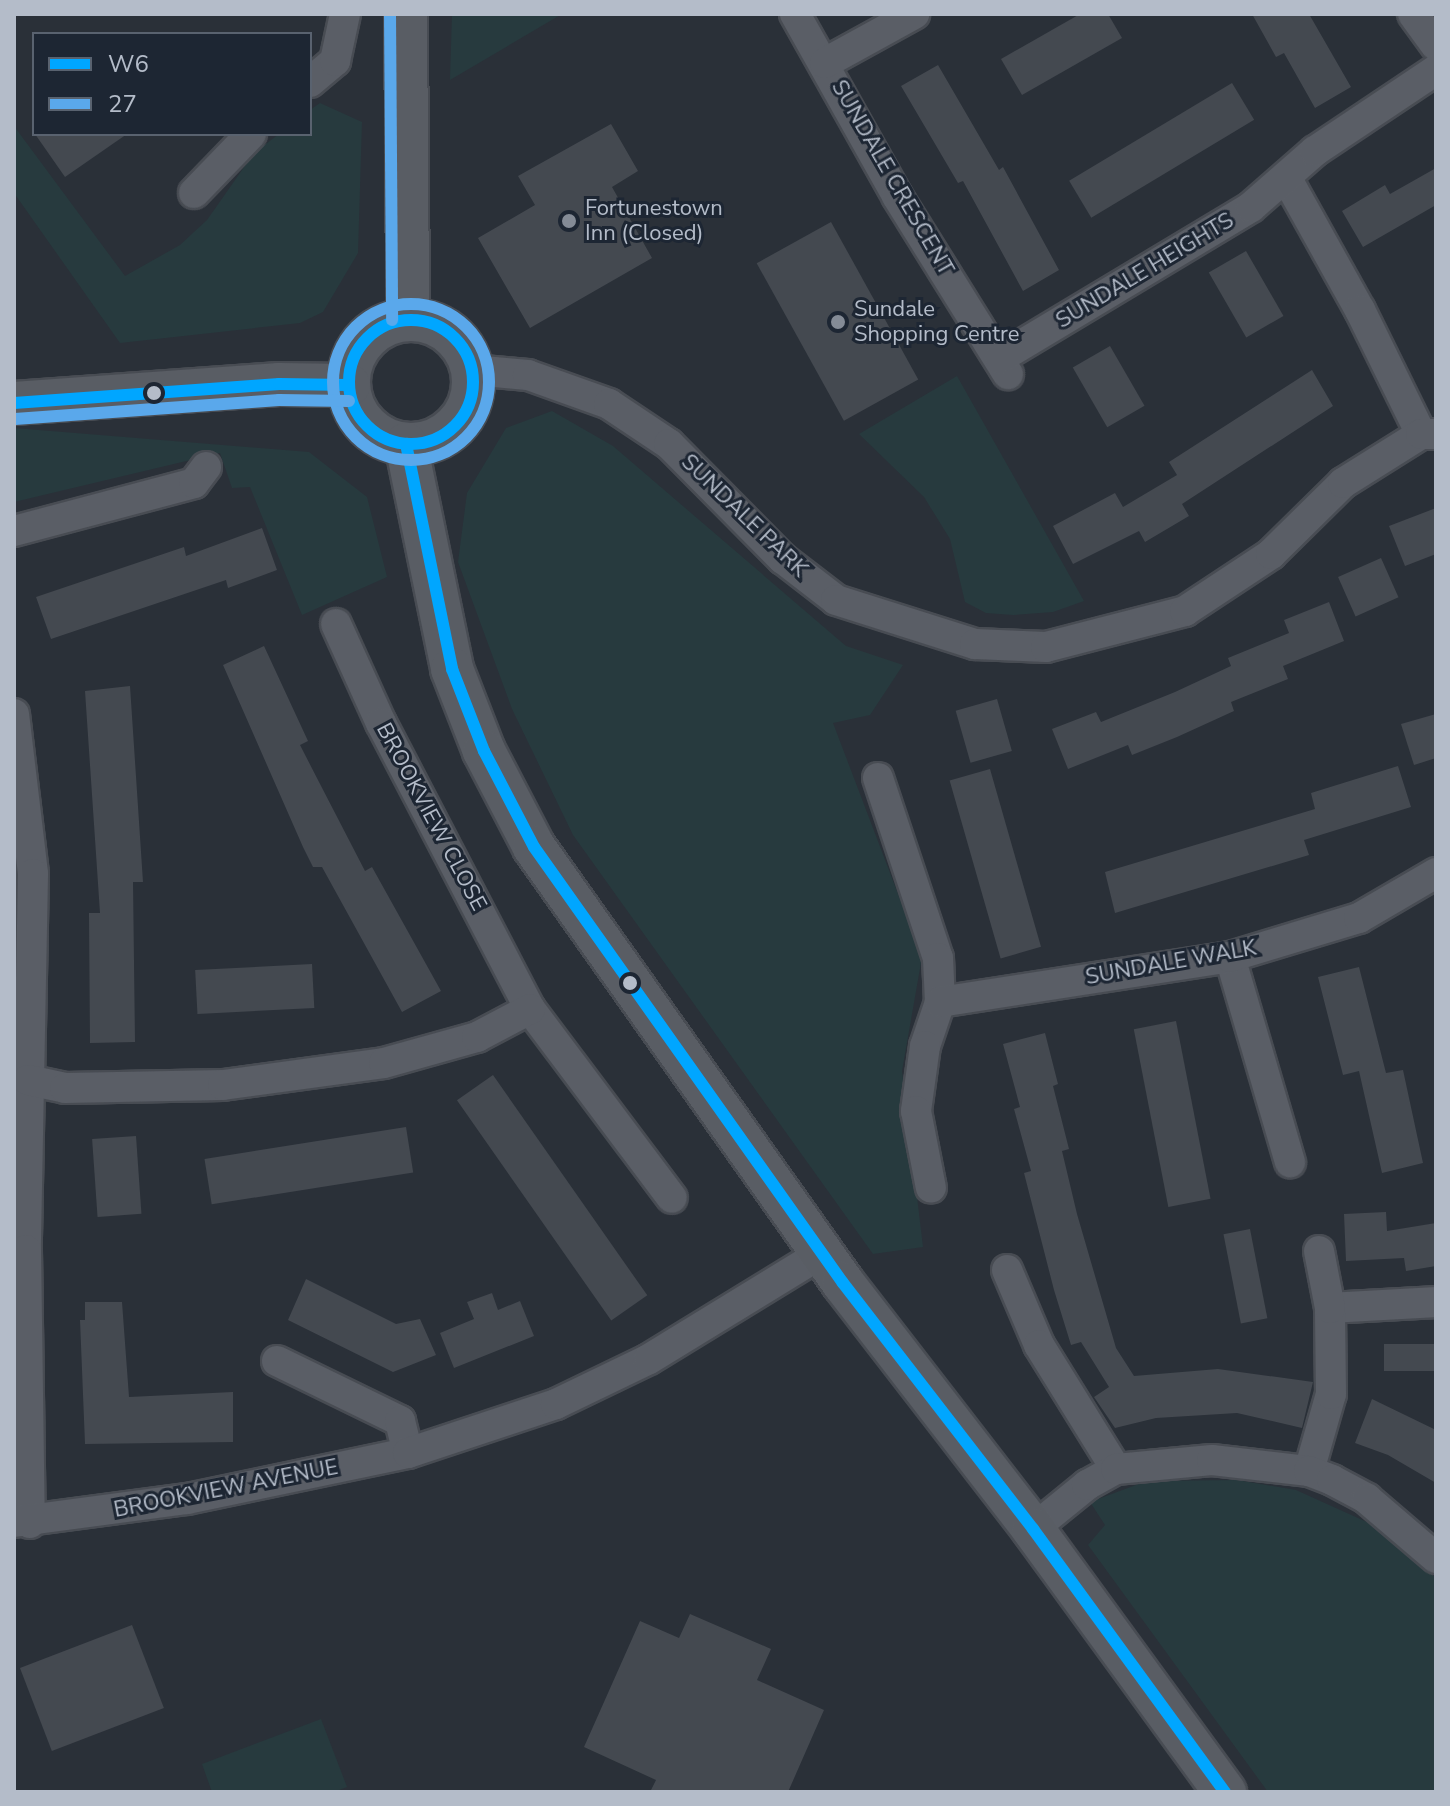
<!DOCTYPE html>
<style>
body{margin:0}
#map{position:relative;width:1450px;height:1806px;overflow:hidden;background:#2a3038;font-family:"Nunito Sans",sans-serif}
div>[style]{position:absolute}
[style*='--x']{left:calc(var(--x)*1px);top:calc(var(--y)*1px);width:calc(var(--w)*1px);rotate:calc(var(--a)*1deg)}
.green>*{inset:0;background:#273a3e}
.building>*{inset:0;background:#444950;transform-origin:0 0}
.roads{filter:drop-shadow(2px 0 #484c53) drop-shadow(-2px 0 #484c53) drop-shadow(0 2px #484c53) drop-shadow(0 -2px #484c53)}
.street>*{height:30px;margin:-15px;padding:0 15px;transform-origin:15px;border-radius:15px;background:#5a5e66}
.secondary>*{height:42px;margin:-21px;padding:0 21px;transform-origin:21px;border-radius:21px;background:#595d64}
.secondary>.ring{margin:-21px;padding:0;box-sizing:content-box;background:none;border:42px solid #595d64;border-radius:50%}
.bus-1>*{height:12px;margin:-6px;padding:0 6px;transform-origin:6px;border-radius:6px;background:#00a6ff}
.bus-1>.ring{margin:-6px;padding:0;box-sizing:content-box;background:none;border:12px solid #00a6ff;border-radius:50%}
.bus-2>*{height:12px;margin:-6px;padding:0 6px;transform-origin:6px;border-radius:6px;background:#5aa8eb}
.bus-2>.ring{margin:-6px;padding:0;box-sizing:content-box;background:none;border:12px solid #5aa8eb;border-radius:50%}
.dots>*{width:22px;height:22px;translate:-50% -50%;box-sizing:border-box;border:4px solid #1d2633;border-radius:50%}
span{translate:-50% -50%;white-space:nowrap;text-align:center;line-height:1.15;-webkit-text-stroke:6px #1d2633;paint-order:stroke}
.street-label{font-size:22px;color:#b4bcc9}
.poi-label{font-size:22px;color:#b4bcc9}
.left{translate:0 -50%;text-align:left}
.frame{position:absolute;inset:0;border:16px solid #b4bcc9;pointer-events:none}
.legend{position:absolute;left:32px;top:32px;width:280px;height:104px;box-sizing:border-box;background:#1d2633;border:2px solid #59626f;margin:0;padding:10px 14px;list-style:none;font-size:24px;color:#b4bcc9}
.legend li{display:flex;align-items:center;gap:16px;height:40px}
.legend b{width:40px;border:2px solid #59626f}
</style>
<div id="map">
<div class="green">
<i style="clip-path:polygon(452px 14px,562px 14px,450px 80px)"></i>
<i style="clip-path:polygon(320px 103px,362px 122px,358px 253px,323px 312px,300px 323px,120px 343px,14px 193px,14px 126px,125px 276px,180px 245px,207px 220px,254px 153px,279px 134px,310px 134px,310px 110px)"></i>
<i style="clip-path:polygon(957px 376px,1084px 601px,1053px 612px,1013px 615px,986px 613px,965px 602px,950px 539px,924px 497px,859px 434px)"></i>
<i style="clip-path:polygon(552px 411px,613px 446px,846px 646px,903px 665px,870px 715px,833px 723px,922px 957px,902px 1071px,923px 1247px,873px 1254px,573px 835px,512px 709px,458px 562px,467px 493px,506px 428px)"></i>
<i style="clip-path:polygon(14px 428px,309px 452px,367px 497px,387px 577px,302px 615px,250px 487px,232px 488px,220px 453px,14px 502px)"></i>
<i style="clip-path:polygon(1237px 1480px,1296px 1490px,1380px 1528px,1436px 1578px,1436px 1792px,1268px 1792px,1088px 1545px,1105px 1525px,1090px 1502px,1147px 1481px)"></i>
<i style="clip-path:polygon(321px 1719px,347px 1787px,334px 1792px,212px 1792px,202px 1764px)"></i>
</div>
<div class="building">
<i style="clip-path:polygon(1080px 14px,1108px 14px,1122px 38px,1022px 95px,1001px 59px)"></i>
<i style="clip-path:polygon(1252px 14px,1309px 14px,1351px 87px,1315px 108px,1284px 53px,1276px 57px)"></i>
<i style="clip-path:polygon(938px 65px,999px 170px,1003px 167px,1059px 270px,1023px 291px,963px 181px,958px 183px,901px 86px)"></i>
<i style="left:1232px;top:83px;width:43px;height:190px;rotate:59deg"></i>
<i style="clip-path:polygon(611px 124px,638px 171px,612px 187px,652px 258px,530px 328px,478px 238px,535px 205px,518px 176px)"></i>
<i style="clip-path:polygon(35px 134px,127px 134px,65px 177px)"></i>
<i style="clip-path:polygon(1436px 168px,1436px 205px,1363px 247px,1342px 211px,1385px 185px,1390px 194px)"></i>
<i style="left:831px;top:222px;width:180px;height:85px;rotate:61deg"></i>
<i style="left:1246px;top:251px;width:75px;height:43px;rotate:60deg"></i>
<i style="left:1110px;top:346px;width:69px;height:43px;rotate:60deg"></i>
<i style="clip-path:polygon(1312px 370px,1333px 406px,1182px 504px,1189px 516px,1145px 542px,1139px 531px,1073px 564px,1053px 526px,1115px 493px,1123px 507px,1177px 475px,1169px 462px)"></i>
<i style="clip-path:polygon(1436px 508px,1436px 554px,1405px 566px,1389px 526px)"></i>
<i style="clip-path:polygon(262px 528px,277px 570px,228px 588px,226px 580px,51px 639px,36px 597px,184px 547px,186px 556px)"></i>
<i style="left:1381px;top:558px;width:43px;height:47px;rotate:66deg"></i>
<i style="clip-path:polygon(1329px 602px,1344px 641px,1283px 666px,1288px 679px,1231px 702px,1234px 711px,1177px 737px,1132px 755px,1128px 745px,1068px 769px,1052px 729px,1096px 712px,1101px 722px,1175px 692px,1231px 666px,1228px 658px,1289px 633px,1284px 620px)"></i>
<i style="clip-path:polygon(264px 646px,308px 741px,300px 745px,319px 782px,365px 871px,372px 867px,441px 991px,402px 1012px,322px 867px,313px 867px,303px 847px,223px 665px)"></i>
<i style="clip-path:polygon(130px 686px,143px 882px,133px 882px,135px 1042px,90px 1043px,89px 913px,100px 913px,85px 691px)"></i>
<i style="left:997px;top:699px;width:54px;height:43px;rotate:74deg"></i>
<i style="clip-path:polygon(1436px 714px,1436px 758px,1414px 765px,1401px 724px)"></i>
<i style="clip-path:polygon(1398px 766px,1411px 807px,1304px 840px,1309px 855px,1115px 913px,1105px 872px,1315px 809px,1311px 793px)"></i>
<i style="left:990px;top:769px;width:185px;height:42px;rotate:74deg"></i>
<i style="left:312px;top:964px;width:44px;height:117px;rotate:87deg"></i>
<i style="clip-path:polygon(1359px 967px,1386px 1073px,1403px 1070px,1423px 1163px,1382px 1173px,1359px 1071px,1343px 1075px,1318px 977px)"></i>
<i style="left:1176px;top:1021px;width:181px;height:43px;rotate:79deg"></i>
<i style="clip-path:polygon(1045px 1033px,1058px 1084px,1053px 1086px,1069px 1149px,1062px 1151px,1077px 1214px,1116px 1348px,1134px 1376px,1218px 1369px,1313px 1382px,1302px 1428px,1237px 1413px,1156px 1418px,1115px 1428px,1094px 1397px,1109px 1387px,1081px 1342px,1071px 1345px,1054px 1290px,1024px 1173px,1031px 1171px,1014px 1109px,1020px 1107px,1003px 1044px)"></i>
<i style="left:493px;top:1075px;width:269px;height:44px;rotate:55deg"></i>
<i style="left:406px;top:1127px;width:46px;height:204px;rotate:81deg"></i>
<i style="left:136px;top:1136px;width:78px;height:44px;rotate:86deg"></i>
<i style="clip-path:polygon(1386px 1212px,1387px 1231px,1436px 1223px,1436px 1266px,1406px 1271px,1404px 1258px,1346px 1261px,1344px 1214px)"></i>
<i style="left:1250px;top:1229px;width:91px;height:27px;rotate:79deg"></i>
<i style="clip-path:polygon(306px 1279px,396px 1324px,420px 1319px,436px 1355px,393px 1372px,288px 1320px)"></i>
<i style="clip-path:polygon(492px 1293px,498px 1310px,520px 1301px,534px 1336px,454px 1368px,440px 1333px,474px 1319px,467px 1302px)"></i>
<i style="clip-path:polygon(85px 1302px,122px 1302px,129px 1397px,233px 1392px,233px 1442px,85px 1444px,80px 1320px,85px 1320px)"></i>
<i style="left:1436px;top:1344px;width:27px;height:52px;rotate:90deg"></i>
<i style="clip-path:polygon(1372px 1399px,1436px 1430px,1436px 1483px,1388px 1455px,1355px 1443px)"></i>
<i style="clip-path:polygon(690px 1614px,771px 1649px,757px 1680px,824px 1710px,788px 1792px,650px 1792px,656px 1780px,584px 1747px,640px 1621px,679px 1638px)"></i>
<i style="left:132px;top:1625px;width:89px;height:120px;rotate:69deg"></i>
</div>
<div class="roads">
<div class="street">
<i style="--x:795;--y:14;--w:209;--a:60.7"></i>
<i style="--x:897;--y:196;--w:210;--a:58.1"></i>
<i style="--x:1413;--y:14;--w:39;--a:54"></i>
<i style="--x:825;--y:63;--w:102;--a:-28.8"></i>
<i style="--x:310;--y:82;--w:33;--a:-40"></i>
<i style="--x:335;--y:61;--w:48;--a:-78"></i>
<i style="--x:1287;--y:179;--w:150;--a:60.9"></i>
<i style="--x:1360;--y:310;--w:138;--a:63.8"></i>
<i style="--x:194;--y:193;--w:82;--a:-46"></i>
<i style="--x:1000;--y:358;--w:293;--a:-31"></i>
<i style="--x:1251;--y:207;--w:85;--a:-41.2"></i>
<i style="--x:1315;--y:151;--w:146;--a:-33.8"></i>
<i style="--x:472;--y:370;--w:56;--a:5.1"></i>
<i style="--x:528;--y:375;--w:86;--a:19.7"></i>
<i style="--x:609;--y:404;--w:72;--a:33.7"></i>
<i style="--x:669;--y:444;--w:162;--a:45.3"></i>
<i style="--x:783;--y:559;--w:67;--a:37.7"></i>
<i style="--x:836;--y:600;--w:146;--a:17.6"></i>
<i style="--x:975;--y:644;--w:71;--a:2.4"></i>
<i style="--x:1046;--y:647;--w:144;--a:-14.5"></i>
<i style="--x:1185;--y:611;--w:103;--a:-33.5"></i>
<i style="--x:1271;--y:554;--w:101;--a:-44.6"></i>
<i style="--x:1343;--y:483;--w:92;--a:-32.1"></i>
<i style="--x:1421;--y:434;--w:15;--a:0"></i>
<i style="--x:14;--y:531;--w:186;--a:-14.9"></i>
<i style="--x:194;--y:483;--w:20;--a:-53"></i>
<i style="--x:336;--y:624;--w:109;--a:65.6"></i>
<i style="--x:381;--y:723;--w:322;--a:62.5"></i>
<i style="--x:530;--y:1009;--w:236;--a:53.1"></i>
<i style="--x:14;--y:714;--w:161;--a:83.2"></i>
<i style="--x:33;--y:874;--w:376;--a:91.1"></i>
<i style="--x:26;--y:1250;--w:273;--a:89.2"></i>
<i style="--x:878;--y:778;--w:190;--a:71.6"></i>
<i style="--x:938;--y:958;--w:44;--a:87.4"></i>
<i style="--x:940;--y:1002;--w:46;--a:108.8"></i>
<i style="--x:925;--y:1046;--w:66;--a:97.9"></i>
<i style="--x:916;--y:1111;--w:78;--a:79"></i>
<i style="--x:1230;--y:957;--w:214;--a:73.7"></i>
<i style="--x:940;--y:1002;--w:293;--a:-8.8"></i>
<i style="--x:1230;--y:957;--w:135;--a:-16.8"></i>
<i style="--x:1359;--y:918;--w:89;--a:-30.3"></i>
<i style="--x:28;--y:1080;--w:38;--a:12"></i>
<i style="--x:65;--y:1088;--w:158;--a:-1.1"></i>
<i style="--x:223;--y:1085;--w:162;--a:-7.8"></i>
<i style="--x:384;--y:1063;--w:97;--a:-15.6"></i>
<i style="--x:477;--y:1037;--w:60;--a:-27.8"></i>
<i style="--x:1007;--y:1270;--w:82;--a:66.9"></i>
<i style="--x:1039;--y:1345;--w:146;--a:58.2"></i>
<i style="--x:1330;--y:1308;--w:106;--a:-3.2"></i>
<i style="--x:277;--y:1361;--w:137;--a:26"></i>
<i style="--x:400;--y:1421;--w:33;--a:76"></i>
<i style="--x:1309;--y:1471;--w:80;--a:-74.1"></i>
<i style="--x:1331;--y:1394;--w:86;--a:-90.7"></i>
<i style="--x:1330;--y:1308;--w:58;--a:-100.9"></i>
<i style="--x:14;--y:1522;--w:175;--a:-7.6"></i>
<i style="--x:187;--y:1499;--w:226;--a:-11.8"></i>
<i style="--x:408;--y:1453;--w:156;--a:-18.3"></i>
<i style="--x:556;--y:1404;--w:103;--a:-25.8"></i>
<i style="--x:649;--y:1359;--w:203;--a:-31.5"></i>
<i style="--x:1033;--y:1529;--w:70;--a:-39.2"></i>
<i style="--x:1087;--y:1485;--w:33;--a:-29"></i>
<i style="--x:1116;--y:1469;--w:96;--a:-5.4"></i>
<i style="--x:1212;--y:1460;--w:98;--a:6.5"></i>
<i style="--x:1309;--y:1471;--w:25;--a:21"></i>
<i style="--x:1332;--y:1480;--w:40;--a:28"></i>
<i style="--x:1367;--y:1499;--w:91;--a:40.5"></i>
</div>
<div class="secondary">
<i style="--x:406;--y:14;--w:306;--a:89.6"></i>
<i class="ring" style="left:349px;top:320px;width:82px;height:82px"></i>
<i style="--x:14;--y:403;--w:266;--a:-4.1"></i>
<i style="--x:279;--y:384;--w:70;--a:0.8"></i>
<i style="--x:406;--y:444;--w:230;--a:78.4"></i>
<i style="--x:452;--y:669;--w:88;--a:68.7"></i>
<i style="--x:484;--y:751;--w:108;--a:62.5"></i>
<i style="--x:534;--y:847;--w:534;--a:54.67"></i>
<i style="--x:843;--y:1283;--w:311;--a:52.3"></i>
<i style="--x:1033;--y:1529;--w:326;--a:53.9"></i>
</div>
</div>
<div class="bus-1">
<i class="ring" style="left:349px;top:320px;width:112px;height:112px"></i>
<i style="--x:14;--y:403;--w:266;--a:-4.1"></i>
<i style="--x:279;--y:384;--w:70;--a:0.8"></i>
<i style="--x:406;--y:444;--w:230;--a:78.4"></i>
<i style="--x:452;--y:669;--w:88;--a:68.7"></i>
<i style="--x:484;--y:751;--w:108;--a:62.5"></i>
<i style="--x:534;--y:847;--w:534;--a:54.67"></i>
<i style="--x:843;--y:1283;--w:311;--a:52.3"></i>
<i style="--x:1033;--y:1529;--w:326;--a:53.9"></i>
</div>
<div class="bus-2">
<i style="--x:390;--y:14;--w:306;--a:89.6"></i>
<i class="ring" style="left:333px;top:304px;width:144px;height:144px"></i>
<i style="--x:15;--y:419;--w:265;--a:-4.1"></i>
<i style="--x:279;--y:400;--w:70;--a:0.8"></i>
</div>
<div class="dots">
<i style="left:569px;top:221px;background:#848b96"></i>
<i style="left:838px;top:322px;background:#848b96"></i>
<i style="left:154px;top:393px;background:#b4bcc9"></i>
<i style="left:630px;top:983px;background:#b4bcc9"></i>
</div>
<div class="street-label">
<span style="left:892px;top:178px;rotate:60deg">SUNDALE CRESCENT</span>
<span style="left:1145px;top:271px;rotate:-31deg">SUNDALE HEIGHTS</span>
<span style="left:744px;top:516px;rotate:44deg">SUNDALE PARK</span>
<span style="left:431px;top:817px;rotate:62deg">BROOKVIEW CLOSE</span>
<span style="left:1171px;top:963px;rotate:-10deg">SUNDALE WALK</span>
<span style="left:226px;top:1489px;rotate:-11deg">BROOKVIEW AVENUE</span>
</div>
<div class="poi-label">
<span class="left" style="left:585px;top:221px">Fortunestown<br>Inn (Closed)</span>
<span class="left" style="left:854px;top:322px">Sundale<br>Shopping Centre</span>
</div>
<div class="frame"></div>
<ul class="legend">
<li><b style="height:10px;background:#00a6ff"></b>W6</li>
<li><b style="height:10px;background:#5aa8eb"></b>27</li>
</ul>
</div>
